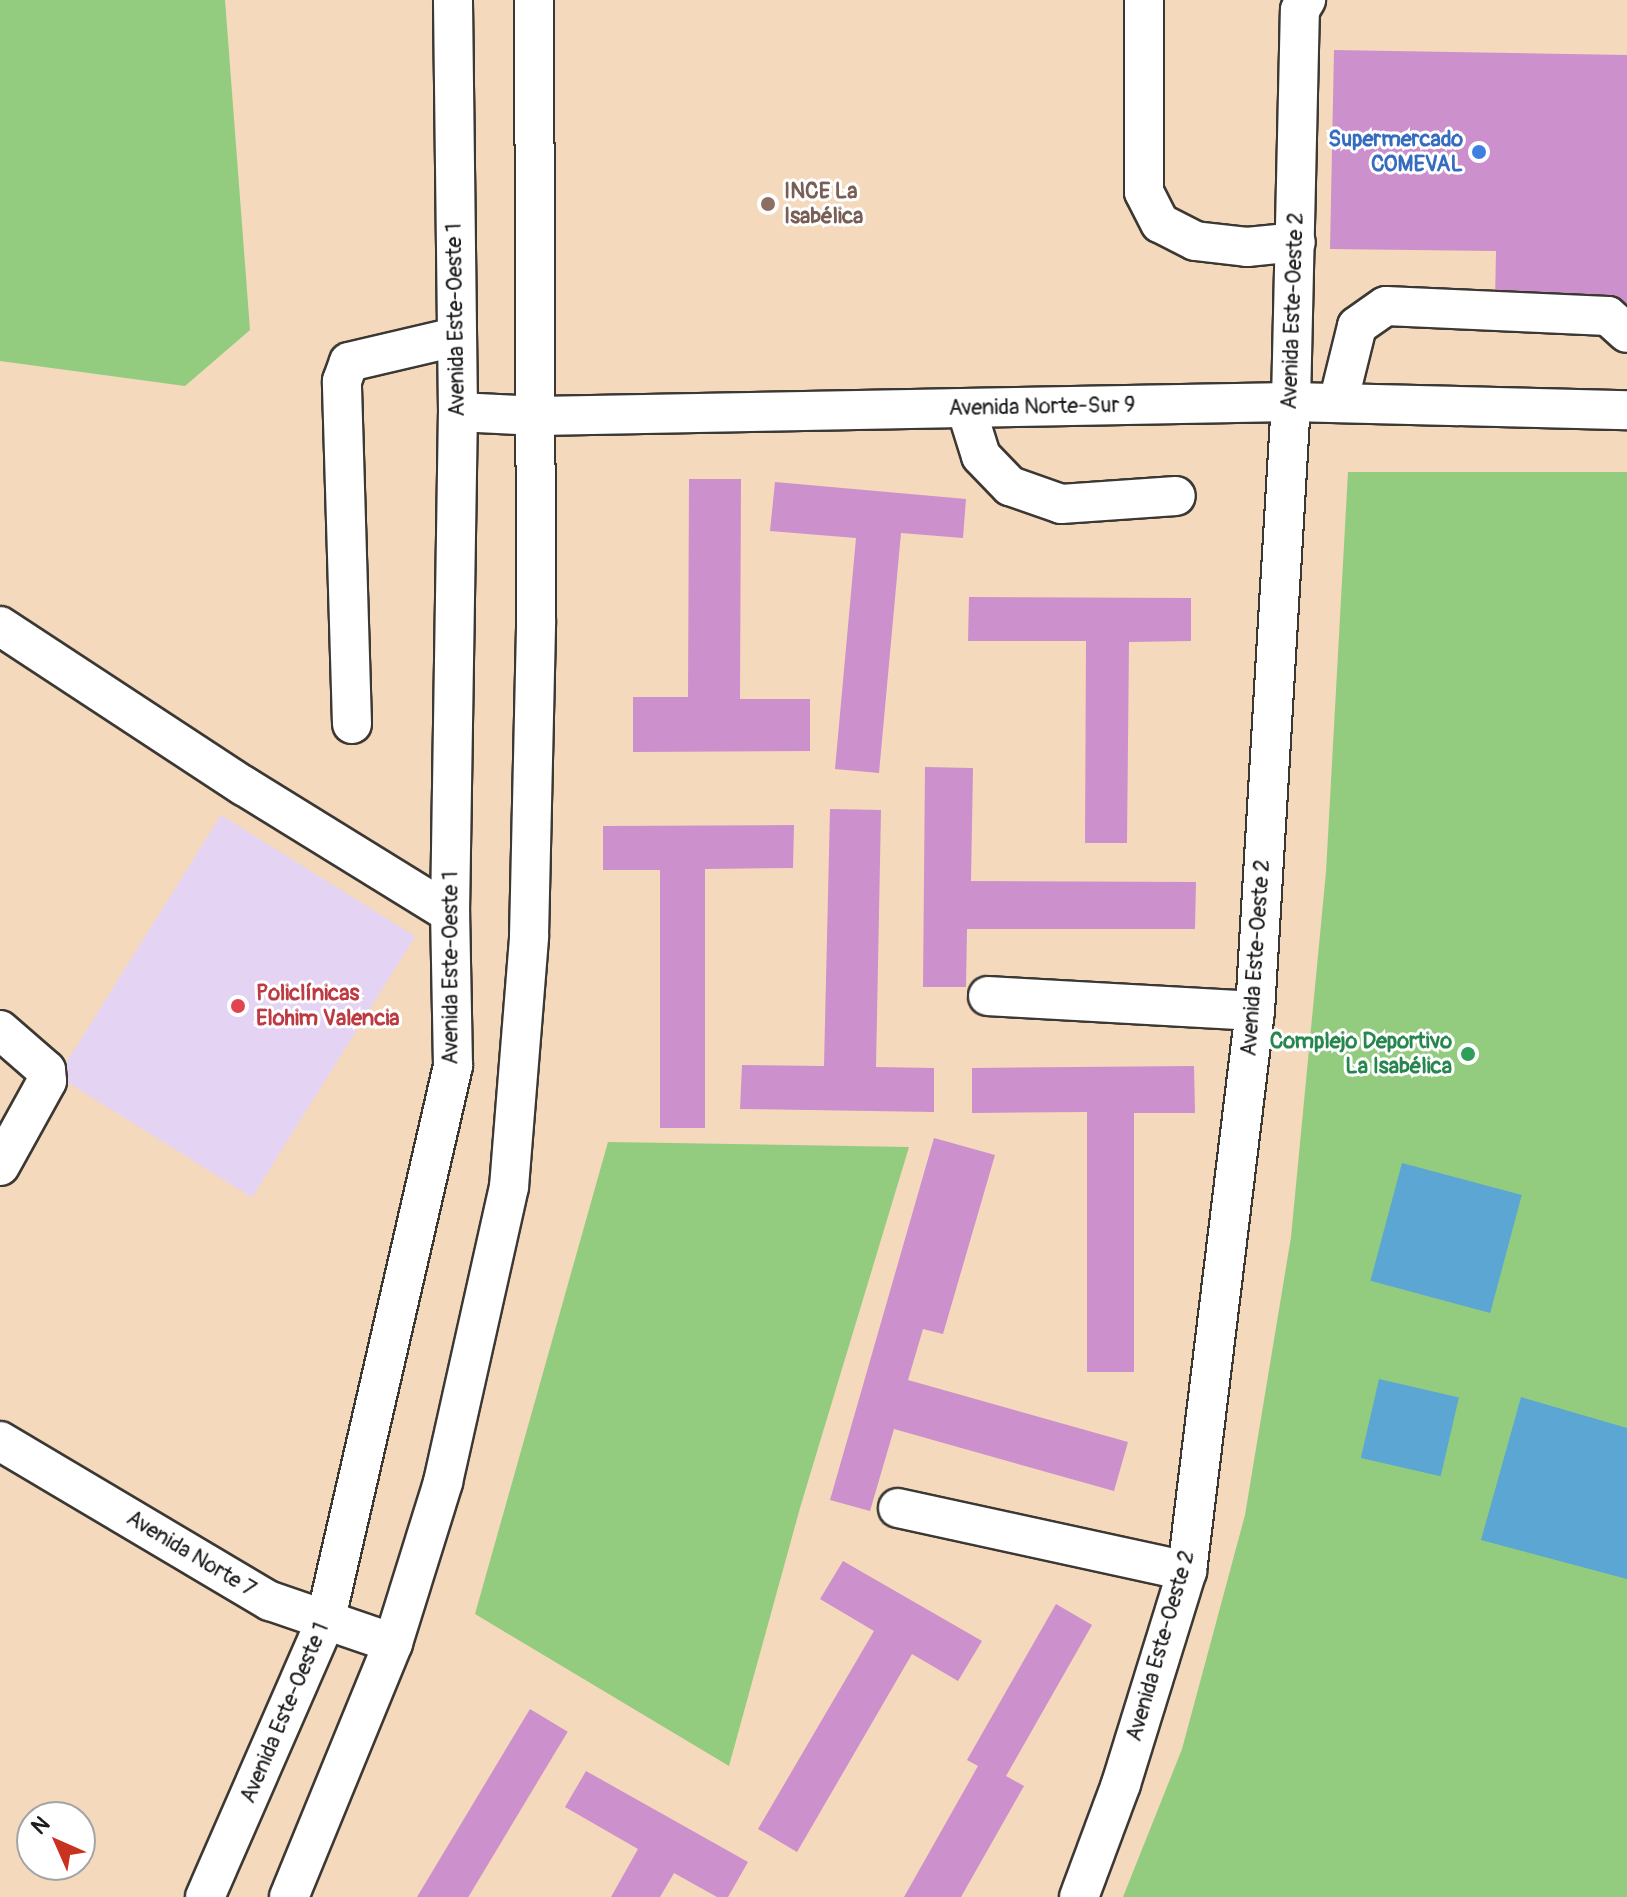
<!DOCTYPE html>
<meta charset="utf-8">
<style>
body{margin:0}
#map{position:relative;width:1627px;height:1897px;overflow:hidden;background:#f4d9bc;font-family:Pangolin,sans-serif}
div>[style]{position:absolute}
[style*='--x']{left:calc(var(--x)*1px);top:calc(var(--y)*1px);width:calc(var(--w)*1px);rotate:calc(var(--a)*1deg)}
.built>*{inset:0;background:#e4d3f2;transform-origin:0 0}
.green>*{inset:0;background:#93cc7f}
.water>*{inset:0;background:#5ba6d3;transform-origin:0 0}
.building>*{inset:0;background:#cc90cc;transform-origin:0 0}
.roads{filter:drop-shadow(2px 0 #3c3834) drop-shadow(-2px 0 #3c3834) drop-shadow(0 2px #3c3834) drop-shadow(0 -2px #3c3834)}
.minor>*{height:38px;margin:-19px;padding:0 19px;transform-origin:19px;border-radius:19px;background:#fff}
.dots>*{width:22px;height:22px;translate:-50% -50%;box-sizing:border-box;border:4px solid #fff;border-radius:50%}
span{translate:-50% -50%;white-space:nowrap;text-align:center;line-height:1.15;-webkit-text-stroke:6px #fff;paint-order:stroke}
.shop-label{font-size:22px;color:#366cbe;font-weight:700}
.right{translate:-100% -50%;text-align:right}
.education-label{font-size:22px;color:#785e54;font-weight:700}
.left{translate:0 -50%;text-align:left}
.street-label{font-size:22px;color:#1c1c1c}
.health-label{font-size:22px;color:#be3a42;font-weight:700}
.leisure-label{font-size:22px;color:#27864d;font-weight:700}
.north{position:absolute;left:16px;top:1801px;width:80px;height:80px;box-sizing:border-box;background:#fff;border:2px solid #a4a4a4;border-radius:50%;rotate:315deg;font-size:22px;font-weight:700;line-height:32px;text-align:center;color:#1c1c1c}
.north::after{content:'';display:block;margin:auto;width:28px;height:36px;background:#c8321e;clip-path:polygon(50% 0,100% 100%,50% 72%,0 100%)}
</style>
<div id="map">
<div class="built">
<i style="left:221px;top:815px;width:229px;height:308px;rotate:32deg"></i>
</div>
<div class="green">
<i style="clip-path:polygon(0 0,225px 0,250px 330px,185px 386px,0 361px)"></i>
<i style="clip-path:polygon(1348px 472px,1627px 472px,1627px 1897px,1123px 1897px,1182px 1749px,1245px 1515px,1291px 1237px,1326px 872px)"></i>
<i style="clip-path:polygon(608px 1142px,909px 1147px,800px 1508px,729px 1766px,475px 1614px)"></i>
</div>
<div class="water">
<i style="left:1402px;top:1163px;width:124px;height:122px;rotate:15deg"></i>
<i style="left:1379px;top:1379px;width:82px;height:81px;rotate:13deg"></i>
<i style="clip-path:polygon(1521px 1397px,1627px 1428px,1627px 1579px,1481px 1540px)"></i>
</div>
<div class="building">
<i style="clip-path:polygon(1334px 50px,1627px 55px,1627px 303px,1495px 301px,1496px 251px,1330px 249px)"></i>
<i style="clip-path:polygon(689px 479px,741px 479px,740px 699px,810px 699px,810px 751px,633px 752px,633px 697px,688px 697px)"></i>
<i style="clip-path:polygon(775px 482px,966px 499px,963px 538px,901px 533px,879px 773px,835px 769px,856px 538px,770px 531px)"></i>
<i style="clip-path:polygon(969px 597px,1191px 598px,1191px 641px,1129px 642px,1127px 843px,1085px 843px,1086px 641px,968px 641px)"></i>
<i style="clip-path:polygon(925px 767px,973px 768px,971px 881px,1196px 882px,1195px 929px,967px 929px,966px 987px,923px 987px)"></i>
<i style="clip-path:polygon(830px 809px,881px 810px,876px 1067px,934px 1068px,934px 1112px,740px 1109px,742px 1065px,824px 1066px)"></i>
<i style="clip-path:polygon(794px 825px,793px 868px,705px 869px,705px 1128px,660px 1128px,660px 870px,603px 870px,603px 826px)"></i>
<i style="clip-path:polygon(1194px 1066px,1195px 1113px,1134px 1113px,1134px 1372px,1087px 1372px,1087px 1112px,972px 1113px,972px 1068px)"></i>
<i style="clip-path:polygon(934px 1138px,995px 1155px,943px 1334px,923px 1329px,908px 1380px,1128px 1442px,1114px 1491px,894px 1429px,870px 1511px,830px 1500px)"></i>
<i style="clip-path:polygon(843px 1561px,982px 1641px,958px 1681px,912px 1654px,797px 1852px,758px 1829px,874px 1631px,820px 1599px)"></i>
<i style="clip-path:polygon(1056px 1604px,1092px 1625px,1006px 1776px,1024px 1786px,961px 1897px,904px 1897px,978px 1766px,967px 1760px)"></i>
<i style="left:530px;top:1709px;width:44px;height:220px;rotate:31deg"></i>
<i style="clip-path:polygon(586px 1771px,748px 1862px,728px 1897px,717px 1897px,674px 1873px,660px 1897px,611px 1897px,638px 1849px,565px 1807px)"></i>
</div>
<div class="roads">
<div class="minor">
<i style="--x:1144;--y:0;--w:192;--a:90"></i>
<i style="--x:1144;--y:192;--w:35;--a:63"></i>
<i style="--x:1160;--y:223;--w:39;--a:27"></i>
<i style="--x:1195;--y:241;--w:52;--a:6.6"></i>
<i style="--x:1247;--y:247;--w:49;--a:-5.8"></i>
<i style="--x:1338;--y:403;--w:79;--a:-76.1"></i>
<i style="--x:1357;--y:326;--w:35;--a:-35"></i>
<i style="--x:1386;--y:306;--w:222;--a:2.6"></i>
<i style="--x:1608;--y:316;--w:25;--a:42"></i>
<i style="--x:966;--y:408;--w:50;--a:72.6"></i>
<i style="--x:981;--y:456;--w:42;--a:46"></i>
<i style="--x:1010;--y:486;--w:54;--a:19.4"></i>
<i style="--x:1061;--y:504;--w:115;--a:-4"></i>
<i style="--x:458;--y:412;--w:80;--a:2.9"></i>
<i style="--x:538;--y:416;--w:753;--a:-1.07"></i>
<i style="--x:1291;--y:402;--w:336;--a:1.4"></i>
<i style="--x:0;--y:626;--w:292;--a:33.3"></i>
<i style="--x:244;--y:786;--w:242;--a:31.7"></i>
<i style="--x:352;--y:724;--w:343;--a:-91.7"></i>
<i style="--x:342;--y:381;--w:20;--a:-70"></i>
<i style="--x:349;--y:362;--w:110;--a:-13.2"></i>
<i style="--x:988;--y:996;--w:267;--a:3.2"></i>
<i style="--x:0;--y:1030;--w:61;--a:41"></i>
<i style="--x:46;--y:1070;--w:11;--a:85"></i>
<i style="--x:47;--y:1081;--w:97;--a:118.9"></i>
<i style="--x:0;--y:1441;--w:314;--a:30.7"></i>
<i style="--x:270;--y:1601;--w:130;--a:18.9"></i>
<i style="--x:898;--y:1508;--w:296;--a:12.3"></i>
<i style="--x:205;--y:1897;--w:300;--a:-66.4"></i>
<i style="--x:325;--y:1622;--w:571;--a:-77.04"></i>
<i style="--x:453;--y:1066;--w:153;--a:-91.1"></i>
<i style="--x:450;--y:913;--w:501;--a:-89.09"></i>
<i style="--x:458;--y:412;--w:412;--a:-90.7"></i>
<i style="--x:289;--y:1897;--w:274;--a:-67.7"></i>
<i style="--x:393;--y:1643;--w:169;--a:-72.7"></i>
<i style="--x:443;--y:1482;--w:302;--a:-77.4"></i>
<i style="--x:509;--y:1187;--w:252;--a:-85.4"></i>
<i style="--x:529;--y:936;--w:316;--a:-88.7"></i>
<i style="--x:536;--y:620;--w:620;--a:-90.18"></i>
<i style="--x:1079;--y:1897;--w:121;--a:-69.6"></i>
<i style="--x:1121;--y:1784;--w:223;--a:-72.8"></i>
<i style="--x:1187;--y:1571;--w:564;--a:-83.08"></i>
<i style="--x:1255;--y:1011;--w:610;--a:-86.62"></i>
<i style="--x:1291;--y:402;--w:392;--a:-88.7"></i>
<i style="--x:1300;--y:10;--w:12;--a:-59"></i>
</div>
</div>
<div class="dots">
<i style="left:1479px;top:152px;background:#3f7fe0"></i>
<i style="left:768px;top:204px;background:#8d6e63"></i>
<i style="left:238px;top:1006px;background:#e0444e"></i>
<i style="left:1468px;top:1054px;background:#2e9e5b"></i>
</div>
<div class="shop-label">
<span class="right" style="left:1463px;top:152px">Supermercado<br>COMEVAL</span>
</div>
<div class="education-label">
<span class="left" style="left:784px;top:204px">INCE La<br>Isabélica</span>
</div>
<div class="street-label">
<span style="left:1293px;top:311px;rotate:-88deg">Avenida Este-Oeste 2</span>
<span style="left:456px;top:320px;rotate:-91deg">Avenida Este-Oeste 1</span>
<span style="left:1042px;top:407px;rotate:-1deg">Avenida Norte-Sur 9</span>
<span style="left:1256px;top:958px;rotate:-86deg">Avenida Este-Oeste 2</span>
<span style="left:451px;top:968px;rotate:-90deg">Avenida Este-Oeste 1</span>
<span style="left:191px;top:1554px;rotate:31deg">Avenida Norte 7</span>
<span style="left:1161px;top:1646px;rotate:-74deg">Avenida Este-Oeste 2</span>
<span style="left:285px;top:1713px;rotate:-67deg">Avenida Este-Oeste 1</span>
</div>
<div class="health-label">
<span class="left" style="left:256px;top:1006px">Policlínicas<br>Elohim Valencia</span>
</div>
<div class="leisure-label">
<span class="right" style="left:1452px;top:1054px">Complejo Deportivo<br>La Isabélica</span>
</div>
<div class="north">N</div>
</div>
